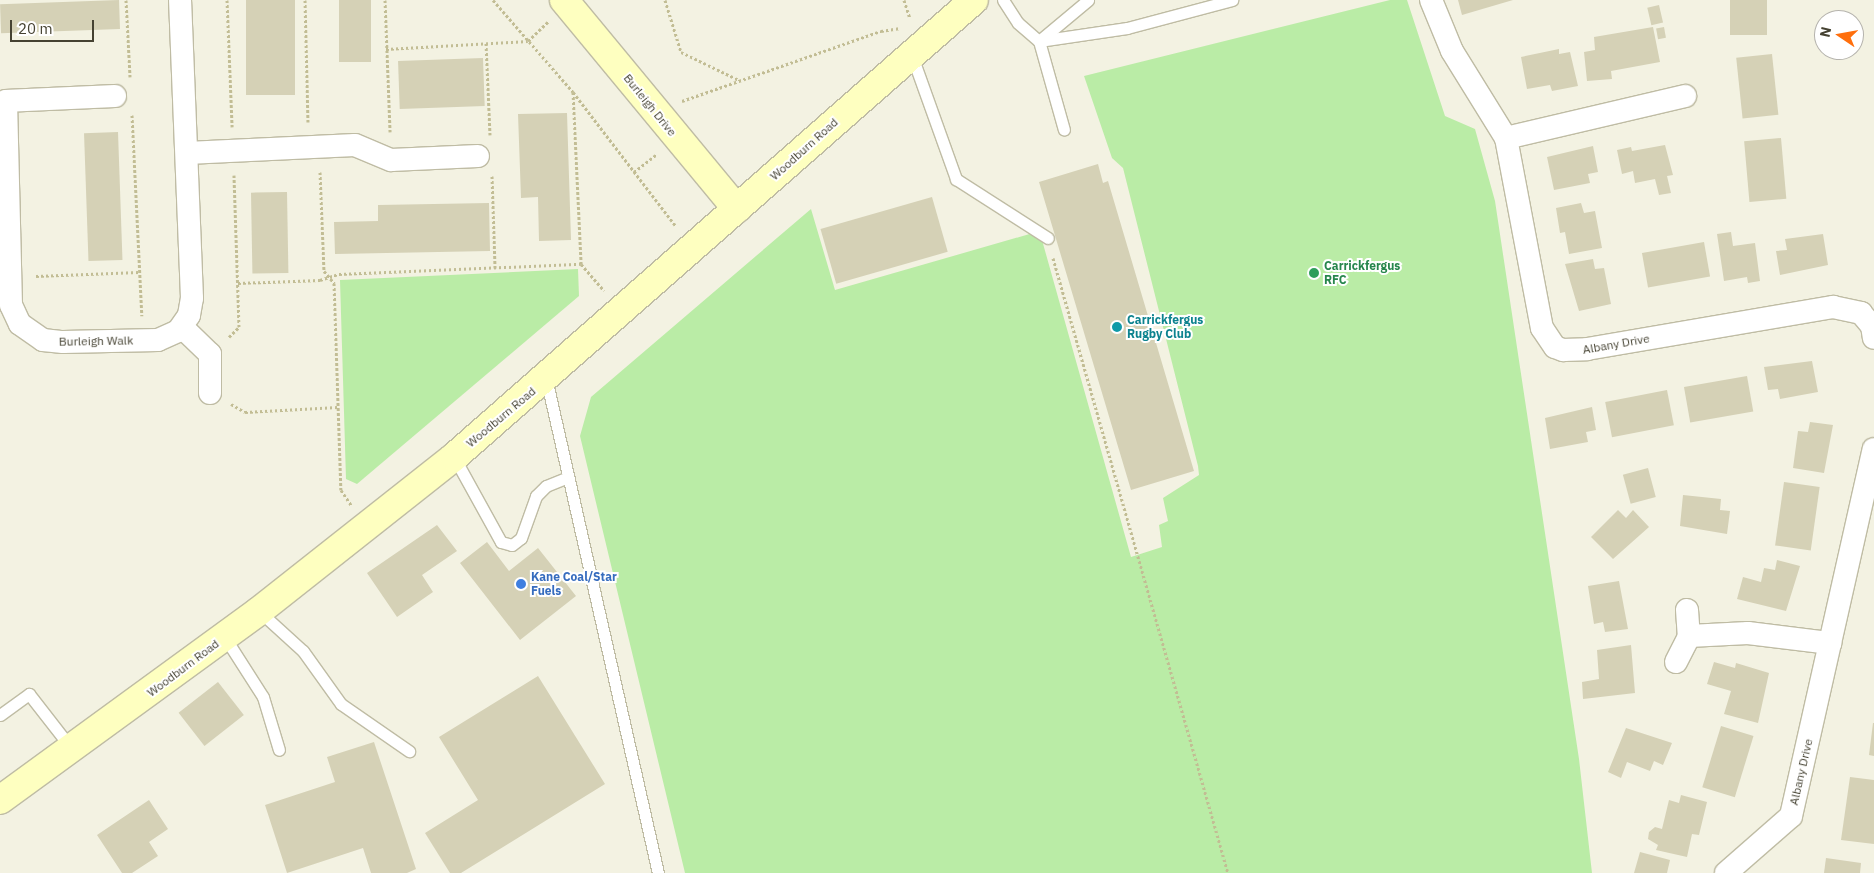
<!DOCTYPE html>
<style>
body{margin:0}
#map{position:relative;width:1874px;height:873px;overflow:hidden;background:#f3f2e2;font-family:"IBM Plex Sans",sans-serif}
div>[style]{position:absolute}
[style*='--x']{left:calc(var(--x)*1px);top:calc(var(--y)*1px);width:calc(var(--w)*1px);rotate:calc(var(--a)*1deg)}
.green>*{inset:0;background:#baeca6}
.building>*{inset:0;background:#d5d1b6;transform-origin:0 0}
.path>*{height:3px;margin-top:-1.5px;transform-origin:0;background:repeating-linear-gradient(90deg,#c2bd94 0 2.5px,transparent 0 5px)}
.roads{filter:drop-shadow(1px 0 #bfbca4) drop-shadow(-1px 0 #bfbca4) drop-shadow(0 1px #bfbca4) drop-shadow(0 -1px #bfbca4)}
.lane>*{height:11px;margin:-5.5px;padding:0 5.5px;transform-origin:5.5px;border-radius:5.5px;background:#fff}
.street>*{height:22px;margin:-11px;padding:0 11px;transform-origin:11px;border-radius:11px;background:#fff}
.secondary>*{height:28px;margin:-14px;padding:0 14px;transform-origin:14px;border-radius:14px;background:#feffc0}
.dots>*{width:14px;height:14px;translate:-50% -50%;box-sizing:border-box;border:2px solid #fff;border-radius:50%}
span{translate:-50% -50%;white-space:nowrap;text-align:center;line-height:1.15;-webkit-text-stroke:4px #fff;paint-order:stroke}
.street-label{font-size:12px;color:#454232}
.leisure-label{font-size:12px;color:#27864d;font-weight:700}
.left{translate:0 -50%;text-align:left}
.culture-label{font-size:12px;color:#0d838f;font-weight:700}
.shop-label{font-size:12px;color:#366cbe;font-weight:700}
.north{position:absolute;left:1814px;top:10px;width:50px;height:50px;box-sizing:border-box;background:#fff;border:1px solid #b5b3ad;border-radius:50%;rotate:282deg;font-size:14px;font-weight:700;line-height:20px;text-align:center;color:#454232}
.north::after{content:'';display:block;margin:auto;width:18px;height:22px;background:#ff6f0d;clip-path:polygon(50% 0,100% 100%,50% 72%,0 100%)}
.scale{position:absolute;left:10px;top:20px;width:84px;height:22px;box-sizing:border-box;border:2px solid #454232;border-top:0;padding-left:6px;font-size:15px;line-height:18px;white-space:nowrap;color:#454232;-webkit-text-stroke:4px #fff;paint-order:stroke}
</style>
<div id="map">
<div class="green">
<i style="clip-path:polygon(1390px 0,1407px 0,1445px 116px,1475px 129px,1495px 201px,1579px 759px,1592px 873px,685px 873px,580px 436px,591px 397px,811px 209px,835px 290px,1033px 233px,1042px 240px,1131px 557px,1162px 547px,1159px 525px,1168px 521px,1163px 498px,1199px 475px,1198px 466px,1123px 168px,1112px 158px,1084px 76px)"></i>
<i style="clip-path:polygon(578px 269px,579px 296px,357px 484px,346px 479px,340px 280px)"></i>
</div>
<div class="building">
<i style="left:119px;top:0;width:29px;height:119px;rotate:88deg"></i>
<i style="left:246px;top:0;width:49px;height:95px"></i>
<i style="left:339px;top:0;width:32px;height:62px"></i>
<i style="clip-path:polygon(1458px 0,1513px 0,1462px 15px)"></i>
<i style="left:1730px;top:0;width:37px;height:35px"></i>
<i style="left:1659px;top:5px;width:18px;height:12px;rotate:77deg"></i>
<i style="clip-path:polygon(1653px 27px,1660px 62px,1611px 71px,1612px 79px,1587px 81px,1584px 52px,1595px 50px,1594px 37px)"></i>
<i style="left:1664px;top:27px;width:11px;height:8px;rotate:80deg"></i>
<i style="clip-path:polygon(1559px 49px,1559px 54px,1570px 52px,1578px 86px,1552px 91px,1550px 85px,1527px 89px,1521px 57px)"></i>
<i style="left:1772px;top:54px;width:61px;height:36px;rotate:84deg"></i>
<i style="left:483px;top:58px;width:48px;height:85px;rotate:88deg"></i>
<i style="clip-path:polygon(567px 113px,571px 240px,539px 241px,538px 197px,521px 198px,518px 114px)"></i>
<i style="left:118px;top:132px;width:128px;height:34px;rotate:88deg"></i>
<i style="left:1781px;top:138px;width:61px;height:37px;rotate:85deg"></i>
<i style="clip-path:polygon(1665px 145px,1673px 175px,1667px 176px,1671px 193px,1659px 195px,1655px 179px,1635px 183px,1633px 171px,1622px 174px,1617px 150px,1631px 147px,1632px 151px)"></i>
<i style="clip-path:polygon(1593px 146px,1598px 172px,1588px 174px,1590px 183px,1554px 190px,1547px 157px)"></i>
<i style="clip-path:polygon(1098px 164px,1103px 183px,1108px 181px,1194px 471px,1131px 490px,1039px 182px)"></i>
<i style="left:287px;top:192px;width:81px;height:36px;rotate:89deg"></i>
<i style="left:932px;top:197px;width:57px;height:116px;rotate:74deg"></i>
<i style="clip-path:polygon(489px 203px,490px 251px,335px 254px,334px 222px,378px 221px,378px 205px)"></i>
<i style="clip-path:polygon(1581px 203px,1584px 213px,1595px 211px,1602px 248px,1569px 254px,1565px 232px,1560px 233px,1556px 208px)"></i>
<i style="clip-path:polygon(1731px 232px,1733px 246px,1755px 243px,1760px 281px,1748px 283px,1747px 277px,1724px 281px,1717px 234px)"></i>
<i style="clip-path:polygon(1823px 234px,1828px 265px,1780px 275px,1776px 251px,1787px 250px,1785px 239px)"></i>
<i style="left:1704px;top:242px;width:35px;height:63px;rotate:80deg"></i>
<i style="clip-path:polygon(1593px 259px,1595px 269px,1604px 268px,1611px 304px,1579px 311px,1565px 264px)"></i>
<i style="clip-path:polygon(1812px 361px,1818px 392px,1780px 399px,1778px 389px,1768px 390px,1764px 367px)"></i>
<i style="left:1747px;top:376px;width:36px;height:64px;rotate:80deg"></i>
<i style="left:1667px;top:390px;width:36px;height:63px;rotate:79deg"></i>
<i style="clip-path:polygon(1592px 407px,1596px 430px,1586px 432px,1588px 442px,1550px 449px,1545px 418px)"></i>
<i style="clip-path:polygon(1810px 422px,1833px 425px,1824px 473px,1793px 468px,1798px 431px,1808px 432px)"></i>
<i style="left:1648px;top:468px;width:30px;height:26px;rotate:75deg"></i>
<i style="left:1784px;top:482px;width:36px;height:64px;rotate:8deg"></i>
<i style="clip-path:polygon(1683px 495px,1721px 499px,1720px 510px,1730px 511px,1727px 534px,1680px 526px)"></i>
<i style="clip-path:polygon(1618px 510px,1626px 518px,1633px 510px,1649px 527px,1613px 559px,1591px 537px)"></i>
<i style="clip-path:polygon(437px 525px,457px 551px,422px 575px,433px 592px,397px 617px,367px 573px)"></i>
<i style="clip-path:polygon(487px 542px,509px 571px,538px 548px,576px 596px,520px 640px,460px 563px)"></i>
<i style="clip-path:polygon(1777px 560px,1800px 566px,1786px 611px,1737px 599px,1743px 577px,1761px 582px,1764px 568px,1775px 570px)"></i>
<i style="clip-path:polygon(1619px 581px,1628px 629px,1605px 632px,1603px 622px,1594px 624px,1588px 586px)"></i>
<i style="clip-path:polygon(1631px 645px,1635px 693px,1583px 699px,1582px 682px,1599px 679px,1597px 650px)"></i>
<i style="clip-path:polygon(1714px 662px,1735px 668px,1736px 663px,1769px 673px,1758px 723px,1724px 714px,1731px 691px,1707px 684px)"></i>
<i style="clip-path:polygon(538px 676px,605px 784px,461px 873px,450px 873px,425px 833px,478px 800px,439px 737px)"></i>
<i style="left:218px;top:682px;width:42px;height:50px;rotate:52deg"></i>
<i style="clip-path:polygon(1873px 723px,1874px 723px,1874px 756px,1869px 755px)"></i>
<i style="left:1721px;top:726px;width:34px;height:64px;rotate:17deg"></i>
<i style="clip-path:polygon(1626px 728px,1672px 743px,1663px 765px,1654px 761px,1650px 771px,1627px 762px,1621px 778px,1608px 772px)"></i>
<i style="clip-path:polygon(374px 742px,416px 869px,407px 873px,371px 873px,363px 848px,287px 873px,265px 805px,335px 782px,327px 757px)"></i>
<i style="clip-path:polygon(1850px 777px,1874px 780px,1874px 844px,1841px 840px)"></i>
<i style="clip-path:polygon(1681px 795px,1707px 802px,1699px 835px,1692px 834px,1687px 857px,1656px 850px,1658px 845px,1648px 839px,1649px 832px,1655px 827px,1662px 829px,1669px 800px,1679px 803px)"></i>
<i style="clip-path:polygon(149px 800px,168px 829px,149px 842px,158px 856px,132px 873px,122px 873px,97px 835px)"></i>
<i style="clip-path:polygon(1640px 852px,1670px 860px,1667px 873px,1634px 873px)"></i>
<i style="clip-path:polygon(1826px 858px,1861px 863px,1860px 873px,1824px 873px)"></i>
</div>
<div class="path">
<i style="--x:126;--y:0;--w:77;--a:87"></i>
<i style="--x:227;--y:0;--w:127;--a:87.7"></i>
<i style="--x:305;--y:0;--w:122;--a:88.6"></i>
<i style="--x:385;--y:0;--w:132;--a:87.8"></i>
<i style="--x:493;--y:0;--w:122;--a:49"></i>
<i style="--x:573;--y:92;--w:169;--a:52.5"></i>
<i style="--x:665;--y:0;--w:54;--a:72.9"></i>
<i style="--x:681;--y:52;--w:64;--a:25.8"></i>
<i style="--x:904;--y:0;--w:19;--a:72"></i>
<i style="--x:486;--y:43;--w:92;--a:87.5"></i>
<i style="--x:386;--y:49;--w:142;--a:-3.2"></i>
<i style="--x:528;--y:41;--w:28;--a:-44"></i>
<i style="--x:573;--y:92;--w:172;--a:87.3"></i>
<i style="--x:581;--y:264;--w:35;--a:49"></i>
<i style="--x:682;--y:101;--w:211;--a:-19.4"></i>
<i style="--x:881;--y:31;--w:18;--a:-9"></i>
<i style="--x:132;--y:115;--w:201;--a:87.2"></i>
<i style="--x:320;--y:172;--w:99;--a:87.7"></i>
<i style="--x:324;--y:271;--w:16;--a:50"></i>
<i style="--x:334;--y:283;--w:207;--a:88.1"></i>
<i style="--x:341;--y:490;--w:18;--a:56"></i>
<i style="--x:634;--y:172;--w:29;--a:-38"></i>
<i style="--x:492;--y:176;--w:92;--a:88.1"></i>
<i style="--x:1053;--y:258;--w:639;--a:74.12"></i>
<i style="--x:36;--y:276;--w:103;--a:-2.2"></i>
<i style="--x:238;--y:283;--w:82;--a:-2.1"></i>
<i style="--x:320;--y:280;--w:20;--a:-18"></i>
<i style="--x:339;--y:274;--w:242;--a:-2.4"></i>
<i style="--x:229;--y:337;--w:14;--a:-45"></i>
<i style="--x:239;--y:327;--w:152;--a:-91.9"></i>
<i style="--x:231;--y:404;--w:16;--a:30"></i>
<i style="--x:245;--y:412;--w:93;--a:-3.1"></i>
</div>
<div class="roads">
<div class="lane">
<i style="--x:1003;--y:0;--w:27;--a:57"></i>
<i style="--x:1018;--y:23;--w:28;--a:41"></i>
<i style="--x:1039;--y:41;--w:92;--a:74.3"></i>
<i style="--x:1039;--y:41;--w:89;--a:-8.4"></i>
<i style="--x:1127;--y:28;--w:109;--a:-14.9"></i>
<i style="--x:1039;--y:41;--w:64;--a:-39.9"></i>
<i style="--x:912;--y:56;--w:131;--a:70.3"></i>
<i style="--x:956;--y:179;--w:109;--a:32.7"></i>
<i style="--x:546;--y:378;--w:508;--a:77.25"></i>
<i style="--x:454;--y:457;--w:97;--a:61.1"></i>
<i style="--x:501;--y:542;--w:11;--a:15"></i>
<i style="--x:512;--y:545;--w:11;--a:-38"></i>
<i style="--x:521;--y:538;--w:45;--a:-70.3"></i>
<i style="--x:536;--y:496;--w:14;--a:-45"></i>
<i style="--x:546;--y:486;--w:24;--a:-22"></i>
<i style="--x:259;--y:611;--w:59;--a:42.3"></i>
<i style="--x:303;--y:651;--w:65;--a:54.4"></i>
<i style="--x:341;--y:704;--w:83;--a:34.7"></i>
<i style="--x:224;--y:636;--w:72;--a:57.4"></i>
<i style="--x:263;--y:697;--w:55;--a:73.2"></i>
<i style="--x:0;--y:715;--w:36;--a:-36"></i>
<i style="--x:29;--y:694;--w:68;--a:52.1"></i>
</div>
<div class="street">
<i style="--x:1431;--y:0;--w:55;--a:67.6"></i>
<i style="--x:1452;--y:51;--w:102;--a:58.2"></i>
<i style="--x:1506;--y:138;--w:193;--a:79.3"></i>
<i style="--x:1542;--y:328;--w:23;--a:56"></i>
<i style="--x:1555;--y:347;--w:9;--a:21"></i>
<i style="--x:1563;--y:350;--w:24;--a:-2"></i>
<i style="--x:1587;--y:349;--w:250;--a:-9.7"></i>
<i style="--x:1833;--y:307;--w:29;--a:12"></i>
<i style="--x:1861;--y:313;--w:17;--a:50"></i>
<i style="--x:1872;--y:326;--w:12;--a:81"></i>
<i style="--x:115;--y:96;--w:109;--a:177.4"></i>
<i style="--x:6;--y:101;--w:204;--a:88.6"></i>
<i style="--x:11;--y:305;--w:21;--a:65"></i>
<i style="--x:20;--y:324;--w:28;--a:35"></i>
<i style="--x:43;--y:340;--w:20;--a:6"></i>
<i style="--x:63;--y:342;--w:95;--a:-1.2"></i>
<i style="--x:158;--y:340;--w:22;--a:-24"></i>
<i style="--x:178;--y:331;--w:19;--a:-55"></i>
<i style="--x:189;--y:315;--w:17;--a:-80"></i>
<i style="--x:192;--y:298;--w:298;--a:-92.3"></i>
<i style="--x:1506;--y:138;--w:184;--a:-13.2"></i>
<i style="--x:187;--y:153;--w:168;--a:-2.7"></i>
<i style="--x:355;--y:145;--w:39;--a:23"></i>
<i style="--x:391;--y:160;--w:87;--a:-2.6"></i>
<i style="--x:182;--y:327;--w:39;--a:44"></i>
<i style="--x:210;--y:354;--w:39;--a:90"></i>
<i style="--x:1687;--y:610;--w:26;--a:86"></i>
<i style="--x:1676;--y:662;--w:29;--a:-63"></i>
<i style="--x:1689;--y:636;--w:59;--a:-2.9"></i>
<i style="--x:1748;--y:633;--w:83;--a:7"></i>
<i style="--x:1726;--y:873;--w:86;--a:-41.2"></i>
<i style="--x:1791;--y:816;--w:376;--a:-77.3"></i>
</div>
<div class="secondary">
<i style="--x:564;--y:0;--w:271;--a:50.4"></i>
<i style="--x:0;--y:800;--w:321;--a:-36.1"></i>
<i style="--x:259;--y:611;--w:248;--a:-38.3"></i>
<i style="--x:454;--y:457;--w:692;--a:-41.31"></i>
</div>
</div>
<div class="dots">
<i style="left:1314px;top:273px;background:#2e9e5b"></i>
<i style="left:1117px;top:327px;background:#0f9aa8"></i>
<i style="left:521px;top:584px;background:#3f7fe0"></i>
</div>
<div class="street-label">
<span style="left:650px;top:105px;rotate:51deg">Burleigh Drive</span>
<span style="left:804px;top:149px;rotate:-42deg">Woodburn Road</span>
<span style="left:96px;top:341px;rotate:-1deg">Burleigh Walk</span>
<span style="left:1616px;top:344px;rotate:-10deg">Albany Drive</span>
<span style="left:501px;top:417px;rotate:-40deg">Woodburn Road</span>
<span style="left:183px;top:668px;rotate:-37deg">Woodburn Road</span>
<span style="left:1801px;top:772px;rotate:-77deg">Albany Drive</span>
</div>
<div class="leisure-label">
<span class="left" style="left:1324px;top:273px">Carrickfergus<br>RFC</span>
</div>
<div class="culture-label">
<span class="left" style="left:1127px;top:327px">Carrickfergus<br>Rugby Club</span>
</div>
<div class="shop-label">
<span class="left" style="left:531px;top:584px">Kane Coal/Star<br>Fuels</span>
</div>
<div class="north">N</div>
<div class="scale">20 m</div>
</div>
